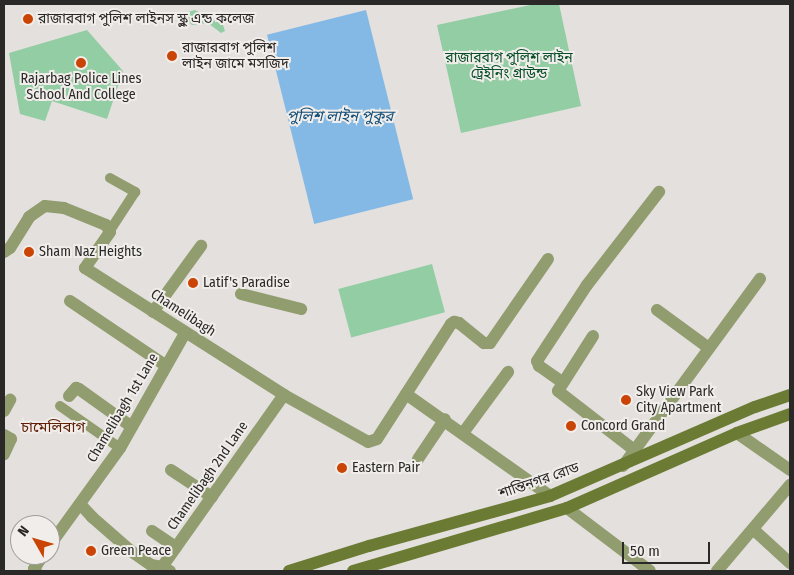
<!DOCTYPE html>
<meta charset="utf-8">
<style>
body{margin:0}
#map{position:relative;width:794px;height:575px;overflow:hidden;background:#e3e0dd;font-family:"Fira Sans Condensed","Noto Sans Bengali",sans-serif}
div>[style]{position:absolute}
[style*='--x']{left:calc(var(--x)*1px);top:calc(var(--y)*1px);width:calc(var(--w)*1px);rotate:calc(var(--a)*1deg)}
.green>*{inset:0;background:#92cda3;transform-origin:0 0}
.water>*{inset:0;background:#84b9e6;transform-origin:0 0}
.pedestrian>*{height:10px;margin:-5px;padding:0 5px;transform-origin:5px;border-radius:5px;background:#919c6f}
.minor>*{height:12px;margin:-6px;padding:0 6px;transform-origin:6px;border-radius:6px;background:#919c6f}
.secondary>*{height:12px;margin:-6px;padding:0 6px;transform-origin:6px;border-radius:6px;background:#6b7b33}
.dots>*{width:14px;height:14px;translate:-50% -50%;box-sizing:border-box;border:2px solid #f1edea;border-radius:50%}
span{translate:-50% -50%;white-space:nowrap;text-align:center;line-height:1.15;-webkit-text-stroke:4px #f1edea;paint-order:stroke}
.poi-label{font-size:14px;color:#2a2928}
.left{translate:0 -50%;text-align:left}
.park-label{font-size:14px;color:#054e28}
.street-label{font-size:14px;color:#2a2928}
.water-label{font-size:15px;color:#124f79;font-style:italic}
.neighbourhood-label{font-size:15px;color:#5f1e05}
.frame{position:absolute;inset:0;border:5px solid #2a2928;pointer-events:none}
.north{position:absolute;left:10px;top:515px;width:50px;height:50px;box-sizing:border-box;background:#f1edea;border:1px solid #a19f9c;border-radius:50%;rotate:308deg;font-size:14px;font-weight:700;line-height:20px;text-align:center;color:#2a2928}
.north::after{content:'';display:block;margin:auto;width:18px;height:22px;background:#ca4405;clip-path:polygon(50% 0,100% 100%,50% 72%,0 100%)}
.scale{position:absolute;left:622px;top:542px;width:88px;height:22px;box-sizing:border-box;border:2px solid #2a2928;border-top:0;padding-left:6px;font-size:15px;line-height:18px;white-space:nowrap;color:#2a2928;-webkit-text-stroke:4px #f1edea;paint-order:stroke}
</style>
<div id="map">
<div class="green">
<i style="clip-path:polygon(535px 4px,559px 4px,581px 106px,461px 133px,437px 25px)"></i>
<i style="clip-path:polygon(195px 10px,223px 25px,225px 31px,221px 33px,208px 23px,192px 25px,181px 14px)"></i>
<i style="clip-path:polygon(87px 30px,123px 71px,107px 119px,52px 101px,45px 121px,20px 114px,9px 53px)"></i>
<i style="left:432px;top:264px;width:50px;height:97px;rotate:75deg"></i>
</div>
<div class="water">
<i style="left:366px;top:10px;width:195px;height:102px;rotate:76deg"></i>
</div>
<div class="pedestrian">
<i style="--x:110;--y:178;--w:29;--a:29"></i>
<i style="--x:135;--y:192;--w:44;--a:123"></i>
<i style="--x:60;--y:406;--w:73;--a:35"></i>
</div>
<div class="minor">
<i style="--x:4;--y:252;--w:7;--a:-34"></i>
<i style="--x:10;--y:248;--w:36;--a:-58"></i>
<i style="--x:29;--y:217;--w:19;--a:-35"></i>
<i style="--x:45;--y:206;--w:19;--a:6"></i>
<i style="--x:64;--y:208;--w:45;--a:22"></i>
<i style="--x:106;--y:225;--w:8;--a:60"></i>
<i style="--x:110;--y:232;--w:44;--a:124.8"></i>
<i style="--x:85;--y:268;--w:236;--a:32.5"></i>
<i style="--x:284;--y:395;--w:96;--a:29.2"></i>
<i style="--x:368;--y:442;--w:9;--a:-18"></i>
<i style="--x:377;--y:439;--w:137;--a:-57.2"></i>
<i style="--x:451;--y:324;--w:4;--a:-34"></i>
<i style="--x:454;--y:322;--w:5;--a:11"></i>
<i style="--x:459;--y:323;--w:32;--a:39"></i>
<i style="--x:484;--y:343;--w:6;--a:0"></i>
<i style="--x:490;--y:343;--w:102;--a:-55.4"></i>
<i style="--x:241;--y:294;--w:62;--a:14"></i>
<i style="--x:70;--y:301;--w:115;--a:34"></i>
<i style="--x:657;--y:310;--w:64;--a:36.2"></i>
<i style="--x:153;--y:312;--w:82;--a:-54"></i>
<i style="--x:593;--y:336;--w:65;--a:122.5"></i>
<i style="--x:558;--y:391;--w:96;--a:37.8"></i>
<i style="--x:562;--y:382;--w:28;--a:-145"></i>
<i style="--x:539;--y:366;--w:5;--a:-112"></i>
<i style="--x:537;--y:361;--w:91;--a:-56.7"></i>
<i style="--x:587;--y:285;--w:118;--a:-52.3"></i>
<i style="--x:406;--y:394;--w:176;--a:35.3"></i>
<i style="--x:69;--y:396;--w:11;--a:-49"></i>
<i style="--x:76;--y:388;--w:3;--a:18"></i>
<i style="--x:79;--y:389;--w:65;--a:35.6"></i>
<i style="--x:4;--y:411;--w:13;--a:-61"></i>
<i style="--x:463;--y:433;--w:76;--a:-53.6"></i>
<i style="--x:737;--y:433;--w:65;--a:34.9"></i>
<i style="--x:4;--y:435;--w:8;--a:30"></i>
<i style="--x:11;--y:439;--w:17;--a:115"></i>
<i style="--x:418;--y:459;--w:48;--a:-56"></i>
<i style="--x:623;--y:466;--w:232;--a:-53.8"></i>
<i style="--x:171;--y:470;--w:49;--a:33.4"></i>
<i style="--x:80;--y:504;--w:18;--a:47"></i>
<i style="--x:92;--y:517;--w:52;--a:41.1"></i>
<i style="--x:131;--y:551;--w:24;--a:35"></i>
<i style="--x:151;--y:565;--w:11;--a:10"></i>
<i style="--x:567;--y:508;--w:104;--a:37.2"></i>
<i style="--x:754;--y:530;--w:49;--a:42.5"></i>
<i style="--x:152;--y:531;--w:29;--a:34"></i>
<i style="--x:50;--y:545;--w:120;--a:-54.2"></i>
<i style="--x:120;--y:448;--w:132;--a:-60.5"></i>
<i style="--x:36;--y:571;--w:3;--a:-135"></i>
<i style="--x:34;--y:569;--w:17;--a:-57"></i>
<i style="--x:170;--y:571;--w:9;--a:-153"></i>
<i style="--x:162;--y:567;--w:211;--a:-54.7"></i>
<i style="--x:717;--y:571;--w:113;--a:-49.7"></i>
</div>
<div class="secondary">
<i style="--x:289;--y:571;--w:84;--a:-17.4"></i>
<i style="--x:369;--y:546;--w:188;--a:-15.4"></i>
<i style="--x:550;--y:496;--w:223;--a:-23.5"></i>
<i style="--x:755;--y:407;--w:37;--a:-19"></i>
<i style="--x:353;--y:571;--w:223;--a:-16.4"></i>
<i style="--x:567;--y:508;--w:186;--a:-23.8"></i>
<i style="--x:737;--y:433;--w:56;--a:-19.7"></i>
</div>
<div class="dots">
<i style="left:28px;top:19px;background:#ca4405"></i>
<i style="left:172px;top:56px;background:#ca4405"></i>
<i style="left:81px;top:63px;background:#ca4405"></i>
<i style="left:29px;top:252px;background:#ca4405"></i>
<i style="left:193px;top:283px;background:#ca4405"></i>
<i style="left:626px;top:400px;background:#ca4405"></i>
<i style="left:571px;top:426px;background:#ca4405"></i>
<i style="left:342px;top:468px;background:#ca4405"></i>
<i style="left:91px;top:551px;background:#ca4405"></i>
</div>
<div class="poi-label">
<span class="left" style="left:38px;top:19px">রাজারবাগ পুলিশ লাইনস স্কুল এন্ড কলেজ</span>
<span class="left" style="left:182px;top:56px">রাজারবাগ পুলিশ<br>লাইন জামে মসজিদ</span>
<span style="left:81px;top:87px">Rajarbag Police Lines<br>School And College</span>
<span class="left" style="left:39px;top:252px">Sham Naz Heights</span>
<span class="left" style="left:203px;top:283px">Latif's Paradise</span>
<span class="left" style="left:636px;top:400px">Sky View Park<br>City Apartment</span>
<span class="left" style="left:581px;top:426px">Concord Grand</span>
<span class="left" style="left:352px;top:468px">Eastern Pair</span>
<span class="left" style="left:101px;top:551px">Green Peace</span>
</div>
<div class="park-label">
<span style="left:509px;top:66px">রাজারবাগ পুলিশ লাইন<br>ট্রেইনিং গ্রাউন্ড</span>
</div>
<div class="street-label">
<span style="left:183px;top:313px;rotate:33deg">Chamelibagh</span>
<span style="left:123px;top:408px;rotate:-59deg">Chamelibagh 1st Lane</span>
<span style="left:208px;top:476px;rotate:-55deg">Chamelibagh 2nd Lane</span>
<span style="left:539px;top:481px;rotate:-19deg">শান্তিনগর রোড</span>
</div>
<div class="water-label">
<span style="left:340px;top:117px">পুলিশ লাইন পুকুর</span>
</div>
<div class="neighbourhood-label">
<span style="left:53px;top:428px">চামেলিবাগ</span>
</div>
<div class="frame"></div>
<div class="north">N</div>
<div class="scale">50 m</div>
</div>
